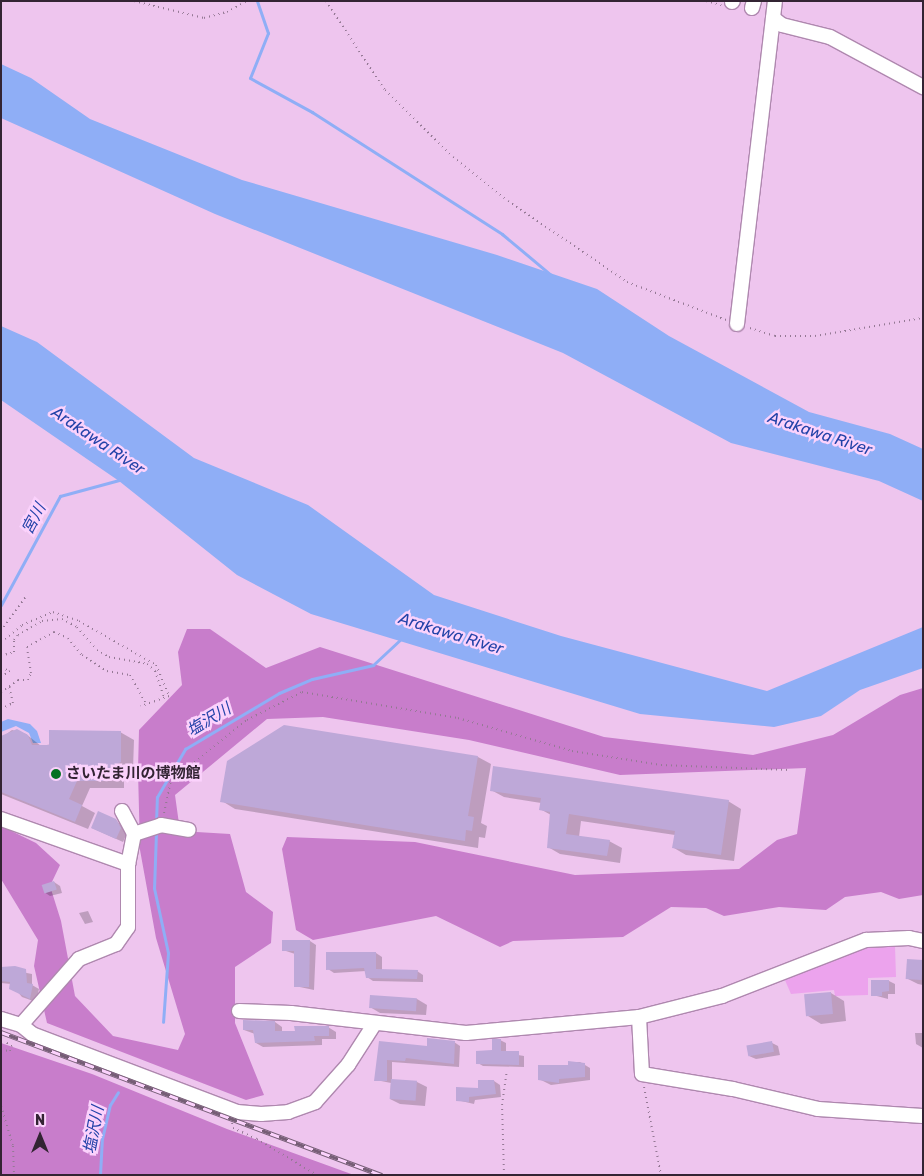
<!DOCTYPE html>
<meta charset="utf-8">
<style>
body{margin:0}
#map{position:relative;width:924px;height:1176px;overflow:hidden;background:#eec5ee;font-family:Rubik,"Noto Sans JP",sans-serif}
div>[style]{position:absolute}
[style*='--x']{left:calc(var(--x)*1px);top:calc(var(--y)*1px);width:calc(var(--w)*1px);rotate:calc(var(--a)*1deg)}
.green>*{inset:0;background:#eca3ed}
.forest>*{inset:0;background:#c87dcb}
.water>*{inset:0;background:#8faef6}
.shadow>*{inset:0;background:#0003}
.stream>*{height:3px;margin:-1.5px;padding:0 1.5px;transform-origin:1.5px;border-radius:1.5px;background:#8faef6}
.building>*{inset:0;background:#bea8d8;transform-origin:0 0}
.path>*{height:2px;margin-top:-1px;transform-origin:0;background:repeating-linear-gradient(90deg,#957995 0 1px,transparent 0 5px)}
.roads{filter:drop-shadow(1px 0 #af88af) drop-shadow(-1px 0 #af88af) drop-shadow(0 1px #af88af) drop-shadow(0 -1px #af88af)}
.minor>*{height:14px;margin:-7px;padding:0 7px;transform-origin:7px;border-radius:7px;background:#fff}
.rail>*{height:5px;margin-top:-2.5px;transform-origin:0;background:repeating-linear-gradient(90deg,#fbd2fc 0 9px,#765e76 0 18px);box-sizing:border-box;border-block:1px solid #765e76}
.dots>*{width:14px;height:14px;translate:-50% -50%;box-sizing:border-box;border:2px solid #fbd2fc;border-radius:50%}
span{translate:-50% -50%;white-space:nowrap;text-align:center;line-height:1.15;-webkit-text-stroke:5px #fbd2fc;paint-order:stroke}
.poi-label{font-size:15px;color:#332433;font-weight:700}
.left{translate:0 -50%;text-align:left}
.water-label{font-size:16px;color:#2343a8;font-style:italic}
.frame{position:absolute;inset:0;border:2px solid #332433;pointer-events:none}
.north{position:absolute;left:15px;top:1111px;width:50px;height:50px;-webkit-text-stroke:4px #fbd2fc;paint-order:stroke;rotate:0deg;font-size:14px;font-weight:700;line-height:20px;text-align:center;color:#332433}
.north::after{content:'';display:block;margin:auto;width:18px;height:22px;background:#332433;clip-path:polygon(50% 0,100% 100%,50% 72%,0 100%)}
</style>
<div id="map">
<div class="green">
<i style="clip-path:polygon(891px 944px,895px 946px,896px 977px,868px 978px,868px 995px,835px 996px,834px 990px,791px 994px,784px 978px,870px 947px)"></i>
</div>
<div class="forest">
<i style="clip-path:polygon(187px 629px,210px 629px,266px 668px,320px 647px,604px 737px,753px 755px,833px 735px,900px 695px,923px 688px,923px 895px,899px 899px,881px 892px,845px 897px,826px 910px,779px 907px,724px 916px,706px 908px,671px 907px,623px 937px,513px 941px,500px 947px,436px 916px,313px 940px,296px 930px,282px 849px,287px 837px,415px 842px,575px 875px,739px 869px,777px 840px,797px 834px,806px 768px,620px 775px,469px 740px,323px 717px,267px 719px,175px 795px,180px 831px,230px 834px,246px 892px,273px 912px,271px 943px,235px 967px,235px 1023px,264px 1095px,246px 1100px,47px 1023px,34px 966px,38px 940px,1px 879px,1px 826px,36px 843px,60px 865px,50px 886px,61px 921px,75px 996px,113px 1036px,178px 1050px,185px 1034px,156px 938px,140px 850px,138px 771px,139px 730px,182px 685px,178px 652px)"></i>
<i style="clip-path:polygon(1px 1043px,92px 1074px,227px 1129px,354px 1175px,1px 1175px)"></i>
</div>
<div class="water">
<i style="clip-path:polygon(1px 64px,31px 78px,90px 119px,242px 180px,497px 255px,597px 289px,669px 336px,809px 412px,890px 434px,923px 449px,923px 501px,879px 481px,731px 443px,563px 353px,215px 214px,1px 118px)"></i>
<i style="clip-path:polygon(1px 326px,37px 342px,194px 458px,308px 505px,434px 595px,561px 636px,767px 691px,923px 627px,923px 668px,860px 690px,821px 716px,774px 727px,640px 714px,311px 614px,237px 575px,119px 481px,1px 400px)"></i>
<i style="clip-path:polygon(8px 719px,30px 724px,37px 731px,41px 743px,33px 743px,29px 733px,16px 726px,1px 732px,1px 722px)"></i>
</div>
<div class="shadow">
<i style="clip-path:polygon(12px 730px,26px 734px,41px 746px,120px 732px,134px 740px,133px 770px,124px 775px,124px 788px,90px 788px,82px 806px,95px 813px,88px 829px,1px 794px,1px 738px)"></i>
<i style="clip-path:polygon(478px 757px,491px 764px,481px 823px,487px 826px,485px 838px,479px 837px,478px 848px,235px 809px,222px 801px)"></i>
<i style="clip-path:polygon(491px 790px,728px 801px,741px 809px,734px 861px,686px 855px,674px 848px,675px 835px,581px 821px,579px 837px,609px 841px,622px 848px,620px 863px,560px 854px,548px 847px,551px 815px,540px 809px,541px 803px,504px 797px)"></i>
<i style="clip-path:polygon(116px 820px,127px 833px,123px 842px,92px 828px)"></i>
<i style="clip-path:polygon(54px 882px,60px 886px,62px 893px,50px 896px,44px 892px)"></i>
<i style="clip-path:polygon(88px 911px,93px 922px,85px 924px,79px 913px)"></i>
<i style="clip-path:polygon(283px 941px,310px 941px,316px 945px,314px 990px,295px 986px,295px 954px,283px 950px)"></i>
<i style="clip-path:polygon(376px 953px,382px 957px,382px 971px,417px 971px,423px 975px,423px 982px,373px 981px,367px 977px,366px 971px,334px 973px,328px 969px)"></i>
<i style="clip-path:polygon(923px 961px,923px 985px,918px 984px,908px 979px)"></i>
<i style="clip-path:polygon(1px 968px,32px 974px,32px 985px,39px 989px,36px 1002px,22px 997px,11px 984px,1px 983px)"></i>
<i style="clip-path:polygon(889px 981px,895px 984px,895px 994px,888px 994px,888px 999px,873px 995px)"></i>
<i style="clip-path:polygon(831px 993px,844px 1001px,846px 1021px,821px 1024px,808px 1016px)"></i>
<i style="clip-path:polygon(371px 997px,417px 999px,427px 1005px,426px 1015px,380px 1013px,370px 1007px)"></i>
<i style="clip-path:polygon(275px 1022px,282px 1027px,282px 1033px,328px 1027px,336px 1032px,336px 1039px,322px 1039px,322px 1045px,263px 1047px,256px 1043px,255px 1034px,244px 1030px)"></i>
<i style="clip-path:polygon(915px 1033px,923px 1033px,923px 1048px,916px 1044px)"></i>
<i style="clip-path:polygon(500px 1040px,506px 1043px,506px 1053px,524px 1056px,524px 1067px,483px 1066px,478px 1063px,494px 1051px)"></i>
<i style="clip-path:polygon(381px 1042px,428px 1047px,454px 1042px,460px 1046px,459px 1067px,392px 1062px,392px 1080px,417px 1082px,427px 1087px,425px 1106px,400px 1104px,390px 1099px,391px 1083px,376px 1080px)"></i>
<i style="clip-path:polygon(772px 1043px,778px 1046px,780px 1055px,756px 1059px,749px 1056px)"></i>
<i style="clip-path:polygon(570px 1062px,580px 1062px,590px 1068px,590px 1080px,551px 1085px,539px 1079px,570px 1067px)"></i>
<i style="clip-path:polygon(494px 1081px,500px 1085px,501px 1097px,475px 1100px,474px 1104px,457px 1100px)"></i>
</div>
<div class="stream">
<i style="--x:257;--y:1;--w:34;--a:71"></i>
<i style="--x:268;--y:33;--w:48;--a:111.8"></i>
<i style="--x:250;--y:78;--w:71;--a:28.7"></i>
<i style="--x:312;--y:112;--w:226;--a:32.7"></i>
<i style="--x:502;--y:234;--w:64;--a:39.9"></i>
<i style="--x:1;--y:605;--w:124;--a:-61.6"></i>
<i style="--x:60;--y:496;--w:65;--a:-15.1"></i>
<i style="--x:156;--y:823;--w:26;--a:-88"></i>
<i style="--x:157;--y:797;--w:56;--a:-59.7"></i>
<i style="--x:185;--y:749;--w:109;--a:-30.8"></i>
<i style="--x:279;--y:693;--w:36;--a:-23"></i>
<i style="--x:312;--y:679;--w:63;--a:-12.9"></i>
<i style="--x:373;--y:665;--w:37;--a:-43"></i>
<i style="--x:156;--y:832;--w:56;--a:92"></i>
<i style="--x:154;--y:888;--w:66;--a:77.8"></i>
<i style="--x:168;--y:953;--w:69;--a:94.1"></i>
<i style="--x:100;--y:1175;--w:36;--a:-87"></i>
<i style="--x:102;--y:1139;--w:35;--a:-77"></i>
<i style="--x:110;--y:1105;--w:15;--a:-58"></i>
</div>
<div class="building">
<i style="clip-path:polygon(284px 725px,478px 756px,468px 816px,474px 817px,472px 831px,466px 830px,465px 841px,220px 802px,227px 761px)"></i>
<i style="clip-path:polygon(17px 729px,28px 735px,32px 745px,49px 745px,49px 730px,121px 731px,121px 762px,111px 767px,111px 781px,77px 781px,69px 799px,82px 805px,75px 822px,1px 792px,1px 736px)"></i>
<i style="clip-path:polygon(493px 766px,729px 800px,721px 855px,672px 848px,675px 831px,569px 814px,566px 834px,610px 840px,607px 856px,547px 848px,550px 812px,539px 810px,541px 798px,490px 791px)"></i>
<i style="clip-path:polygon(98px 811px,116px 819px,121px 828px,116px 839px,91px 828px)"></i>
<i style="left:54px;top:881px;width:9px;height:13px;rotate:72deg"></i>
<i style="clip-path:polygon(282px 940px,310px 940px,309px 987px,294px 987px,294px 951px,282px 951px)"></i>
<i style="clip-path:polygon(326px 952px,376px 952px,376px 969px,418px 970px,417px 979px,366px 978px,364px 968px,326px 970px)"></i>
<i style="left:907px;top:959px;width:16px;height:20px;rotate:4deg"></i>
<i style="clip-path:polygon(15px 966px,26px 969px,27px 983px,33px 984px,30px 999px,9px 989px,10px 982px,1px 981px,1px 967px)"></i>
<i style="clip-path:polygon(871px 980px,889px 980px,889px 991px,882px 992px,882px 996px,871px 996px)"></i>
<i style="left:831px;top:992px;width:22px;height:27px;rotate:85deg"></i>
<i style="left:370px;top:995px;width:47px;height:13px;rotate:4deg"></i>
<i style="clip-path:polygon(243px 1020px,275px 1021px,275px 1031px,295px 1031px,294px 1026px,329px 1026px,329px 1036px,314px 1036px,315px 1041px,255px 1043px,253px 1030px,243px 1030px)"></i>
<i style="clip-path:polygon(427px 1038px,455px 1041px,454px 1064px,406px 1058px,405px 1061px,387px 1060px,387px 1081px,374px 1081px,379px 1041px,427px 1046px)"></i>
<i style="clip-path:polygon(492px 1039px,501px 1039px,501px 1051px,519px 1051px,519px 1065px,476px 1064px,476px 1051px,492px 1050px)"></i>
<i style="left:772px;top:1041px;width:11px;height:26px;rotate:80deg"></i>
<i style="clip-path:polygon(568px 1061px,585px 1063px,585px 1077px,559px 1079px,559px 1083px,538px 1080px,538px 1065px,568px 1065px)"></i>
<i style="left:391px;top:1079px;width:26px;height:20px;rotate:4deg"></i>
<i style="clip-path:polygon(478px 1080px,494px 1080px,496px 1094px,469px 1097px,469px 1102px,456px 1101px,456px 1087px,478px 1088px)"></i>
</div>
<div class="path">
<i style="--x:134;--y:1;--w:72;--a:13.7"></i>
<i style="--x:204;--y:18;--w:24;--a:-15"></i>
<i style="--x:227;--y:12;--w:23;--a:-29"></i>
<i style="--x:326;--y:1;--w:107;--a:56.5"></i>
<i style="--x:385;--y:90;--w:95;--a:44.6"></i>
<i style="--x:453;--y:157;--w:70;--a:38.7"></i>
<i style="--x:508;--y:201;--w:144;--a:34.2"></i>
<i style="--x:627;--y:282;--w:106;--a:21"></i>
<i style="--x:706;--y:1;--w:16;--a:15"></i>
<i style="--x:750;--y:328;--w:26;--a:18"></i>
<i style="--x:775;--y:336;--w:40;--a:0"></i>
<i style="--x:815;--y:336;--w:109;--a:-9.5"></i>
<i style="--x:1;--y:631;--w:44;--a:-54.2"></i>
<i style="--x:1;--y:638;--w:4;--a:14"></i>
<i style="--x:5;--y:639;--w:22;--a:-39"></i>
<i style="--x:22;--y:625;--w:34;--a:-23"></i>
<i style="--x:53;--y:612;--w:28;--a:19"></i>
<i style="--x:79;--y:621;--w:89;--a:29.7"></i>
<i style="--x:156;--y:665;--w:34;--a:67"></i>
<i style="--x:169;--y:696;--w:30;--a:160"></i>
<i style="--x:1;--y:656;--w:14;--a:-17"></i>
<i style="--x:14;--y:652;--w:12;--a:-90"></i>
<i style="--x:14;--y:640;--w:6;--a:-51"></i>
<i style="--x:18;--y:635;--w:28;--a:-30"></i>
<i style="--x:42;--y:621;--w:20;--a:-6"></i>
<i style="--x:62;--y:619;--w:17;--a:28"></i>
<i style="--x:77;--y:627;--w:30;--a:49"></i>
<i style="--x:97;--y:650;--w:14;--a:30"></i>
<i style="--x:109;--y:657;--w:39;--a:10"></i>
<i style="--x:147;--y:664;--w:11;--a:41"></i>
<i style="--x:155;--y:671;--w:28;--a:71"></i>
<i style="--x:1;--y:668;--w:9;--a:18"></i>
<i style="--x:10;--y:671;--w:11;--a:146"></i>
<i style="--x:1;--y:692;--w:21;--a:-35"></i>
<i style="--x:18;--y:680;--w:10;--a:0"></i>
<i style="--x:28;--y:680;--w:8;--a:-67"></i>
<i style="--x:31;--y:673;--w:26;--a:-99"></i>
<i style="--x:27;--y:647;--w:31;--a:-29"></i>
<i style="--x:54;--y:632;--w:15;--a:23"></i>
<i style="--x:68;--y:638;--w:22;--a:51"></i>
<i style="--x:82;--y:655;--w:30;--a:33"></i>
<i style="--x:107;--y:671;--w:23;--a:10"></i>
<i style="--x:130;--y:675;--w:33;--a:61"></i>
<i style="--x:1;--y:709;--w:13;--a:-27"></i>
<i style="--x:13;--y:703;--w:17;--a:-103"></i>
<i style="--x:164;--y:813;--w:33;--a:-78"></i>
<i style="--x:171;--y:781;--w:97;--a:-38.8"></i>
<i style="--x:247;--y:720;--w:62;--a:-27"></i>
<i style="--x:302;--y:692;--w:158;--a:9.5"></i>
<i style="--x:458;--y:718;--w:119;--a:16.1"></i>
<i style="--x:572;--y:751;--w:90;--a:8.9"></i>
<i style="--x:661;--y:765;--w:130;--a:2.2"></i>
<i style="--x:1;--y:1050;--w:9;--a:6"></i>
<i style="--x:10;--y:1051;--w:5;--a:-68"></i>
<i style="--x:12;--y:1046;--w:9;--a:-148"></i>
<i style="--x:644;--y:1087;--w:90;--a:79.1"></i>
<i style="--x:1;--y:1106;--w:42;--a:73.3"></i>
<i style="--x:13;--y:1146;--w:29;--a:88"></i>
<i style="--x:232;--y:1123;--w:5;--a:79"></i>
<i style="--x:233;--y:1128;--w:26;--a:25"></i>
<i style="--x:257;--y:1139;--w:70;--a:31"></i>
<i style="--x:504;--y:1175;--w:70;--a:-91.6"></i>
<i style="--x:502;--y:1105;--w:34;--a:-82"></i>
</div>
<div class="roads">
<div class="minor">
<i style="--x:732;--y:2;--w:1;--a:-45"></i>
<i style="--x:752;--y:8;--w:7;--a:-74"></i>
<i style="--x:773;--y:18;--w:11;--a:38"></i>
<i style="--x:782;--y:25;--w:49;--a:14"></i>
<i style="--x:830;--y:37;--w:106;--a:28.3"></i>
<i style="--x:737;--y:324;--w:325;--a:-83.3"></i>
<i style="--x:122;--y:811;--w:26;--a:62"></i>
<i style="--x:134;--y:834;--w:31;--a:101"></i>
<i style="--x:1;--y:819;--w:135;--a:19.5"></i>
<i style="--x:128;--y:864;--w:63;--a:90"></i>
<i style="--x:128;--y:927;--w:21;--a:125"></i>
<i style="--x:116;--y:944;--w:40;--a:158"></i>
<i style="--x:79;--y:959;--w:88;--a:131.3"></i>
<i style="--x:134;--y:834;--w:28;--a:-18"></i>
<i style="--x:161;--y:825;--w:28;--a:10"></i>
<i style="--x:239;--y:1011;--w:52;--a:2.2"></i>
<i style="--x:291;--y:1013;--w:176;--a:6.5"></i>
<i style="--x:466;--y:1033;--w:174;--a:-5.3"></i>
<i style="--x:639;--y:1017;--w:86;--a:-14.2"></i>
<i style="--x:722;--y:996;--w:155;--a:-21.3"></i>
<i style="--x:866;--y:940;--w:43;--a:-2.7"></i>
<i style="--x:909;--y:938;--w:14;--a:12"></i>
<i style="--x:639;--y:1017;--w:57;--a:87"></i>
<i style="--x:642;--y:1074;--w:92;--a:9.4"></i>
<i style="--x:733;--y:1089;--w:87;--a:13.2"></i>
<i style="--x:818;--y:1109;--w:105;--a:3.8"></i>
<i style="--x:1;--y:1019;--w:21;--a:17"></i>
<i style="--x:21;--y:1025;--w:14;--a:39"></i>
<i style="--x:32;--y:1034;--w:219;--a:20.8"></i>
<i style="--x:237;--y:1112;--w:24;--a:5"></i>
<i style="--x:261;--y:1114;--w:27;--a:-4"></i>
<i style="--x:288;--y:1112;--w:29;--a:-20"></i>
<i style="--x:315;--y:1102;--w:50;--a:-48.3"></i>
<i style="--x:348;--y:1065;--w:50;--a:-57.3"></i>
</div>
</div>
<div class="rail">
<i style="--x:1;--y:1032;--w:407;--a:20.6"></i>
</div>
<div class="dots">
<i style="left:56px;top:774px;background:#057122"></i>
</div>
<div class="poi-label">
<span class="left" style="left:66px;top:774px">さいたま川の博物館</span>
</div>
<div class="water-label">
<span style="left:820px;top:434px;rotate:18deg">Arakawa River</span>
<span style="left:98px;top:441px;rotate:34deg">Arakawa River</span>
<span style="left:34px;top:519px;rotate:-62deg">宮川</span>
<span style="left:451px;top:634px;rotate:17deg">Arakawa River</span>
<span style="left:209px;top:720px;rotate:-31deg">塩沢川</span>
<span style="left:94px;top:1130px;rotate:-79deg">塩沢川</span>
</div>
<div class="frame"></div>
<div class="north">N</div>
</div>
